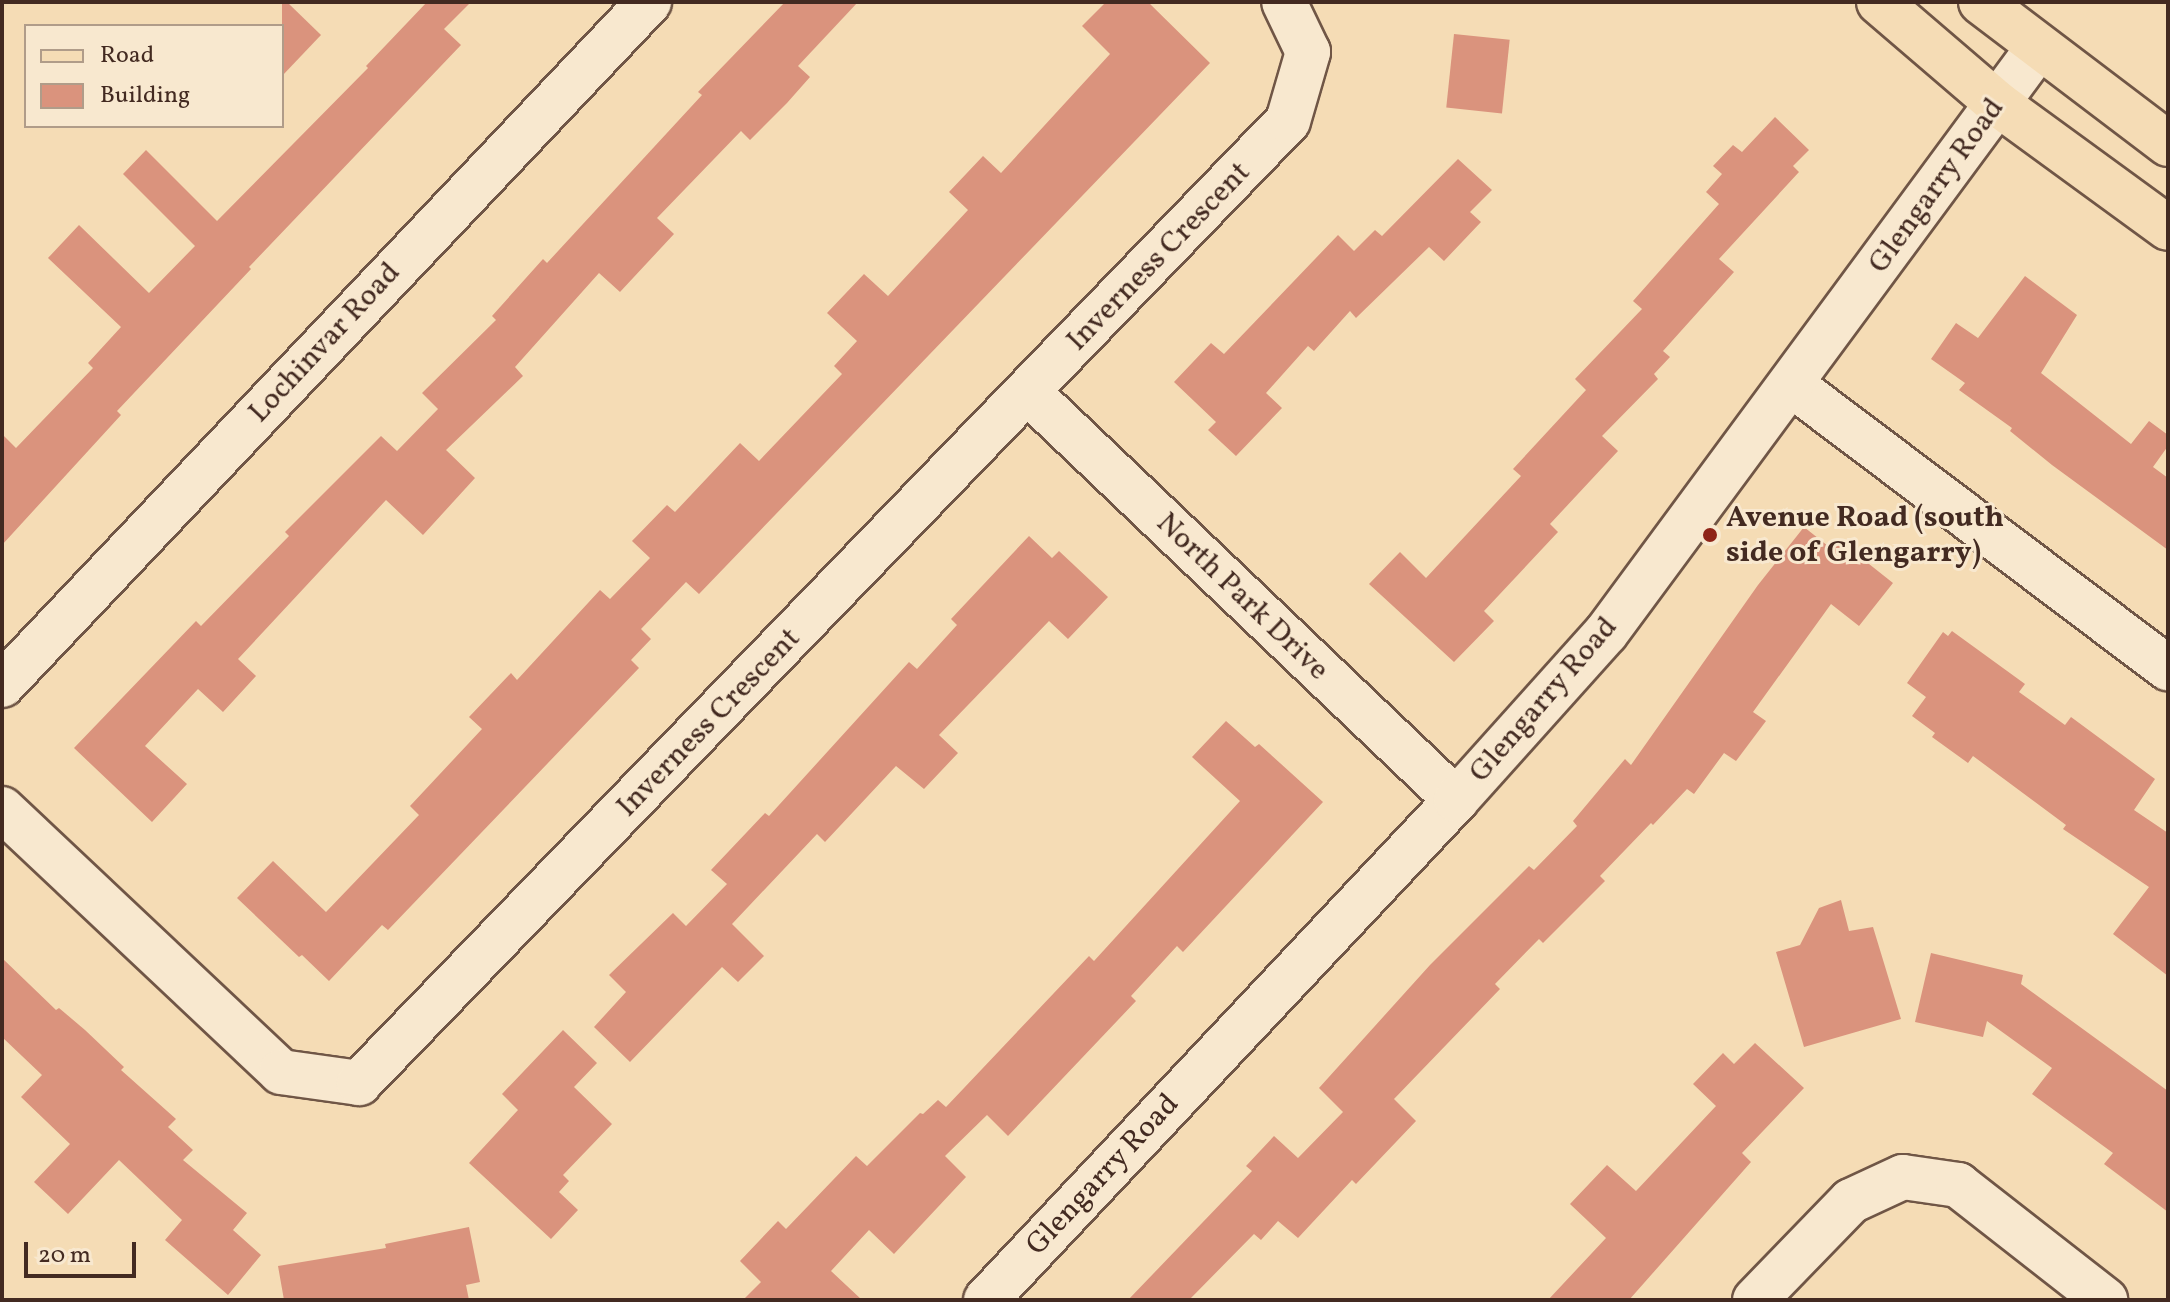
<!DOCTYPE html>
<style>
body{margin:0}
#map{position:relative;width:2170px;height:1302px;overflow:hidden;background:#f5dcb5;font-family:Vollkorn,serif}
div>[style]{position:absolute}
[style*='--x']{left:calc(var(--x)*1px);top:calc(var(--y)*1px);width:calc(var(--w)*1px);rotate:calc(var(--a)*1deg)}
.building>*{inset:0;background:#da937d;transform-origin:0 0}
.roads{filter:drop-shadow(2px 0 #705646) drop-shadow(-2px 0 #705646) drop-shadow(0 2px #705646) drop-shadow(0 -2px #705646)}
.minor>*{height:44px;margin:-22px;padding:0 22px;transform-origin:22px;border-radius:22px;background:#f8e8cf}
.primary>*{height:44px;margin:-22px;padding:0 22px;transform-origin:22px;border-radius:22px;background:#f5dcb5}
.dots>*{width:22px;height:22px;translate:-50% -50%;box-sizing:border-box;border:4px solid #f8e8cf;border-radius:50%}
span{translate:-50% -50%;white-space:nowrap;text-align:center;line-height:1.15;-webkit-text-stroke:6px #f8e8cf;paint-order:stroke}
.street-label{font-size:30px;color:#432a21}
.poi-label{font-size:30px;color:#432a21;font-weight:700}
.left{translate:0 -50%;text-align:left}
.frame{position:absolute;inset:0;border:4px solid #432a21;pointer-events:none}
.legend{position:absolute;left:24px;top:24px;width:260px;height:104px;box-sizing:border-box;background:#f8e8cf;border:2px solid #b09c89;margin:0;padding:10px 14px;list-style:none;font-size:24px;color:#432a21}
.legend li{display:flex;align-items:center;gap:16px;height:40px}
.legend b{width:40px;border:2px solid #b09c89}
.scale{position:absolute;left:24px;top:1242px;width:112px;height:36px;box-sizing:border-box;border:4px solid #432a21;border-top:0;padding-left:10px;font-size:24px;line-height:28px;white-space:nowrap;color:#432a21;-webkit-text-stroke:6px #f8e8cf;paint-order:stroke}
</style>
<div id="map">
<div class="building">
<i style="clip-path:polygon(282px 2px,287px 2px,321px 35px,282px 76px)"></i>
<i style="clip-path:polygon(427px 2px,471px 2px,444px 29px,461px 45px,249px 267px,251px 269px,117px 411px,121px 415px,2px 545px,2px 434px,16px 448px,93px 368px,88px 363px,121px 327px,48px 258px,79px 225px,149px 293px,195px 246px,123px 174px,146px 150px,217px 221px,368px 68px,366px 66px)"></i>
<i style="clip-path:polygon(785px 2px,858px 2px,798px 66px,810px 77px,787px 103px,750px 140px,741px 131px,657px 218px,674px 234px,620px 292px,599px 273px,515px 367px,523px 376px,446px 450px,475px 478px,423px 535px,386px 500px,238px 659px,256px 676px,223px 712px,198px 689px,145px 746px,187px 784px,152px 822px,74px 748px,196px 621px,201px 626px,289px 536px,285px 532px,381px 436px,397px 451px,438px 409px,422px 393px,496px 320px,492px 316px,543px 259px,547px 263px,702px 95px,698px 92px)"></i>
<i style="clip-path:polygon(1106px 2px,1148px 2px,1210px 63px,699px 594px,686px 582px,641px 629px,651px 639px,631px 660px,639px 668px,388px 930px,382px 925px,329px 981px,302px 955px,299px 957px,237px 898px,273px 861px,326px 912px,419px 815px,410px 806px,482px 729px,469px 717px,511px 673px,517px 680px,600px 590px,610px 599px,650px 558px,632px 541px,667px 505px,675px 512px,740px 443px,759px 461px,842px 374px,834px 366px,857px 341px,827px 313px,864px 274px,888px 296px,968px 210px,949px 192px,983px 156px,1001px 173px,1110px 54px,1082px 26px)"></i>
<i style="left:1454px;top:34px;width:56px;height:74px;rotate:6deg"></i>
<i style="clip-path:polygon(1775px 117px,1809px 150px,1793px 166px,1799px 172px,1719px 259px,1734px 272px,1663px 351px,1670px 357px,1654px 374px,1658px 379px,1602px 436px,1618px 451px,1550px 524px,1558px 532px,1484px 611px,1494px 621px,1454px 662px,1369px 584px,1400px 552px,1426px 578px,1521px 476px,1513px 469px,1586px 390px,1575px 379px,1642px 309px,1633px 301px,1719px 204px,1706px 192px,1722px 174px,1713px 166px,1733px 145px,1742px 152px)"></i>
<i style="clip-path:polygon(1458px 159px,1492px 190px,1470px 212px,1481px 222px,1444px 261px,1429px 247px,1356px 318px,1350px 311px,1314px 351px,1308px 346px,1266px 393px,1282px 408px,1236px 456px,1208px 430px,1216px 422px,1174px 382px,1211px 343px,1224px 354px,1338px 235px,1354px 251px,1375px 230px,1382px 236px)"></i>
<i style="clip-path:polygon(2025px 276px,2077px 315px,2041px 373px,2131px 444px,2149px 421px,2168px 435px,2168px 446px,2153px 467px,2168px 478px,2168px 550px,2052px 465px,2010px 431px,2012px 428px,1959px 390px,1965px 383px,1931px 359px,1956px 323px,1978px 338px)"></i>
<i style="clip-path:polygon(1804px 527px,1833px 550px,1840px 541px,1893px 583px,1859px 626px,1831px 604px,1753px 712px,1766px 721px,1736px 761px,1724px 753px,1694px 794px,1687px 789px,1653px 825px,1651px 823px,1600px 876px,1605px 881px,1543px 943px,1539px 939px,1495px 984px,1500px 989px,1394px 1099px,1416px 1121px,1356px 1184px,1352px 1180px,1298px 1238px,1278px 1221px,1261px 1240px,1254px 1234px,1189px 1300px,1128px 1300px,1252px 1171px,1246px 1166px,1274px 1136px,1298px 1158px,1343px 1112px,1319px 1088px,1430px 965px,1529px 866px,1534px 870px,1577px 826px,1573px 821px,1625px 759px,1631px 765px,1758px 585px)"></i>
<i style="clip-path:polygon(1029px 536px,1052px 558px,1059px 551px,1108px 597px,1068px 639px,1049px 621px,939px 735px,958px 753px,924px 789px,896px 766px,825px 842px,817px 834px,732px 924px,764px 956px,738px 982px,722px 967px,630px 1062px,594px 1027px,626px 992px,609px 975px,673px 913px,686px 926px,727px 884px,711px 870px,765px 813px,769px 816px,909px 662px,917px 669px,957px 625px,951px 619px)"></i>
<i style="clip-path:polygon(1952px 631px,2025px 684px,2019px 692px,2065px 725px,2071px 717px,2155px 779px,2134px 810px,2168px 833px,2168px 976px,2113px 934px,2149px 887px,2063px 829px,2066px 825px,1973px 756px,1968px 763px,1932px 737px,1935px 733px,1912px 716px,1926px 697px,1907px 683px,1943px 632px,1948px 636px)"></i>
<i style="clip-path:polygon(1226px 721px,1255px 747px,1259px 744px,1323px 802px,1183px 952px,1177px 946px,1131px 996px,1136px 1001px,1008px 1136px,987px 1115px,945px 1156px,966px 1177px,894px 1254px,869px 1230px,831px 1271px,862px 1300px,743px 1300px,761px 1282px,740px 1261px,778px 1221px,786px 1229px,856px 1156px,867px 1166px,920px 1113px,923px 1114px,938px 1100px,946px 1107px,1089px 956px,1094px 961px,1240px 801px,1192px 757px)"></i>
<i style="clip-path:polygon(1841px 900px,1849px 931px,1873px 927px,1901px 1019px,1804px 1047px,1776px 952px,1800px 945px,1819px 908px)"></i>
<i style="clip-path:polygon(1931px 953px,2023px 975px,2021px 984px,2168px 1091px,2168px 1212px,2104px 1164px,2113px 1153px,2032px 1094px,2052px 1068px,1987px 1021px,1983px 1037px,1915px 1022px)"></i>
<i style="clip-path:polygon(2px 958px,56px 1010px,59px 1008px,85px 1030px,124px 1067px,121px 1070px,176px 1119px,168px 1127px,193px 1150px,183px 1160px,247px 1213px,233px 1230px,261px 1255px,228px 1295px,165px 1240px,182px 1220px,119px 1160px,68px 1214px,34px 1182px,70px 1144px,21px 1097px,42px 1075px,2px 1037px)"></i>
<i style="clip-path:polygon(563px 1030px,597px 1063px,574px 1087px,612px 1124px,563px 1175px,569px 1181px,559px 1192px,578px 1210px,551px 1239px,469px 1163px,518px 1110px,502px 1094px)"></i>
<i style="clip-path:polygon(1755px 1043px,1804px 1088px,1742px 1153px,1751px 1162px,1629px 1300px,1548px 1300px,1606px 1238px,1570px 1204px,1607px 1165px,1636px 1191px,1716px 1106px,1693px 1084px,1723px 1053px,1734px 1064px)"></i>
<i style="clip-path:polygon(469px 1227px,480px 1282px,466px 1285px,469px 1300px,284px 1300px,278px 1266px,386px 1248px,385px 1244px)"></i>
</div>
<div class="roads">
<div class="minor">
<i style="--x:1792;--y:385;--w:471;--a:37"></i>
<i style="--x:1029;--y:393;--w:590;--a:43.63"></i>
<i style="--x:2;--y:685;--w:941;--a:-46.55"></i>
<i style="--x:2;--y:809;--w:383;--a:43.3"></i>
<i style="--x:281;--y:1072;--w:79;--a:8"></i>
<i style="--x:359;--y:1083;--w:1337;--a:-46"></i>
<i style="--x:1288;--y:121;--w:72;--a:-73.8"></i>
<i style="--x:1308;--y:52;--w:55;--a:-115.6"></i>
<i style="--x:986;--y:1300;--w:686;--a:-46.77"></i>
<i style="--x:1456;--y:800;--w:224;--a:-48.1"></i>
<i style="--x:1606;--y:633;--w:727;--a:-53.56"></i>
<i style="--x:1755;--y:1300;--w:138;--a:-45.9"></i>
<i style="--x:1851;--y:1201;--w:57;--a:-24.8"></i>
<i style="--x:1903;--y:1177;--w:56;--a:8.3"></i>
<i style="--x:1958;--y:1185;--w:187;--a:38"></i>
</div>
<div class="primary">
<i style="--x:1879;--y:2;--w:157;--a:40.6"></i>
<i style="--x:1998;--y:104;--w:210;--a:36.1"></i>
<i style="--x:1981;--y:2;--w:235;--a:37.2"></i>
</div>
</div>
<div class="dots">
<i style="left:1710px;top:535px;background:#8f2418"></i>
</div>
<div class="street-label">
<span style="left:1937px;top:186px;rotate:-54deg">Glengarry Road</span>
<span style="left:1159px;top:257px;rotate:-46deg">Inverness Crescent</span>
<span style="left:325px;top:343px;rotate:-47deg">Lochinvar Road</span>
<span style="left:1242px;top:597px;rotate:44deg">North Park Drive</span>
<span style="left:1544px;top:700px;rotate:-49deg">Glengarry Road</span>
<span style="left:709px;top:723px;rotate:-46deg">Inverness Crescent</span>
<span style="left:1103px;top:1175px;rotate:-47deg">Glengarry Road</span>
</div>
<div class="poi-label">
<span class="left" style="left:1726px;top:535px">Avenue Road (south<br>side of Glengarry)</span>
</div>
<div class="frame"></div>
<ul class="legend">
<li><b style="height:10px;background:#f5dcb5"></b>Road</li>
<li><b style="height:22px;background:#da937d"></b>Building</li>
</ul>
<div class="scale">20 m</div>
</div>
